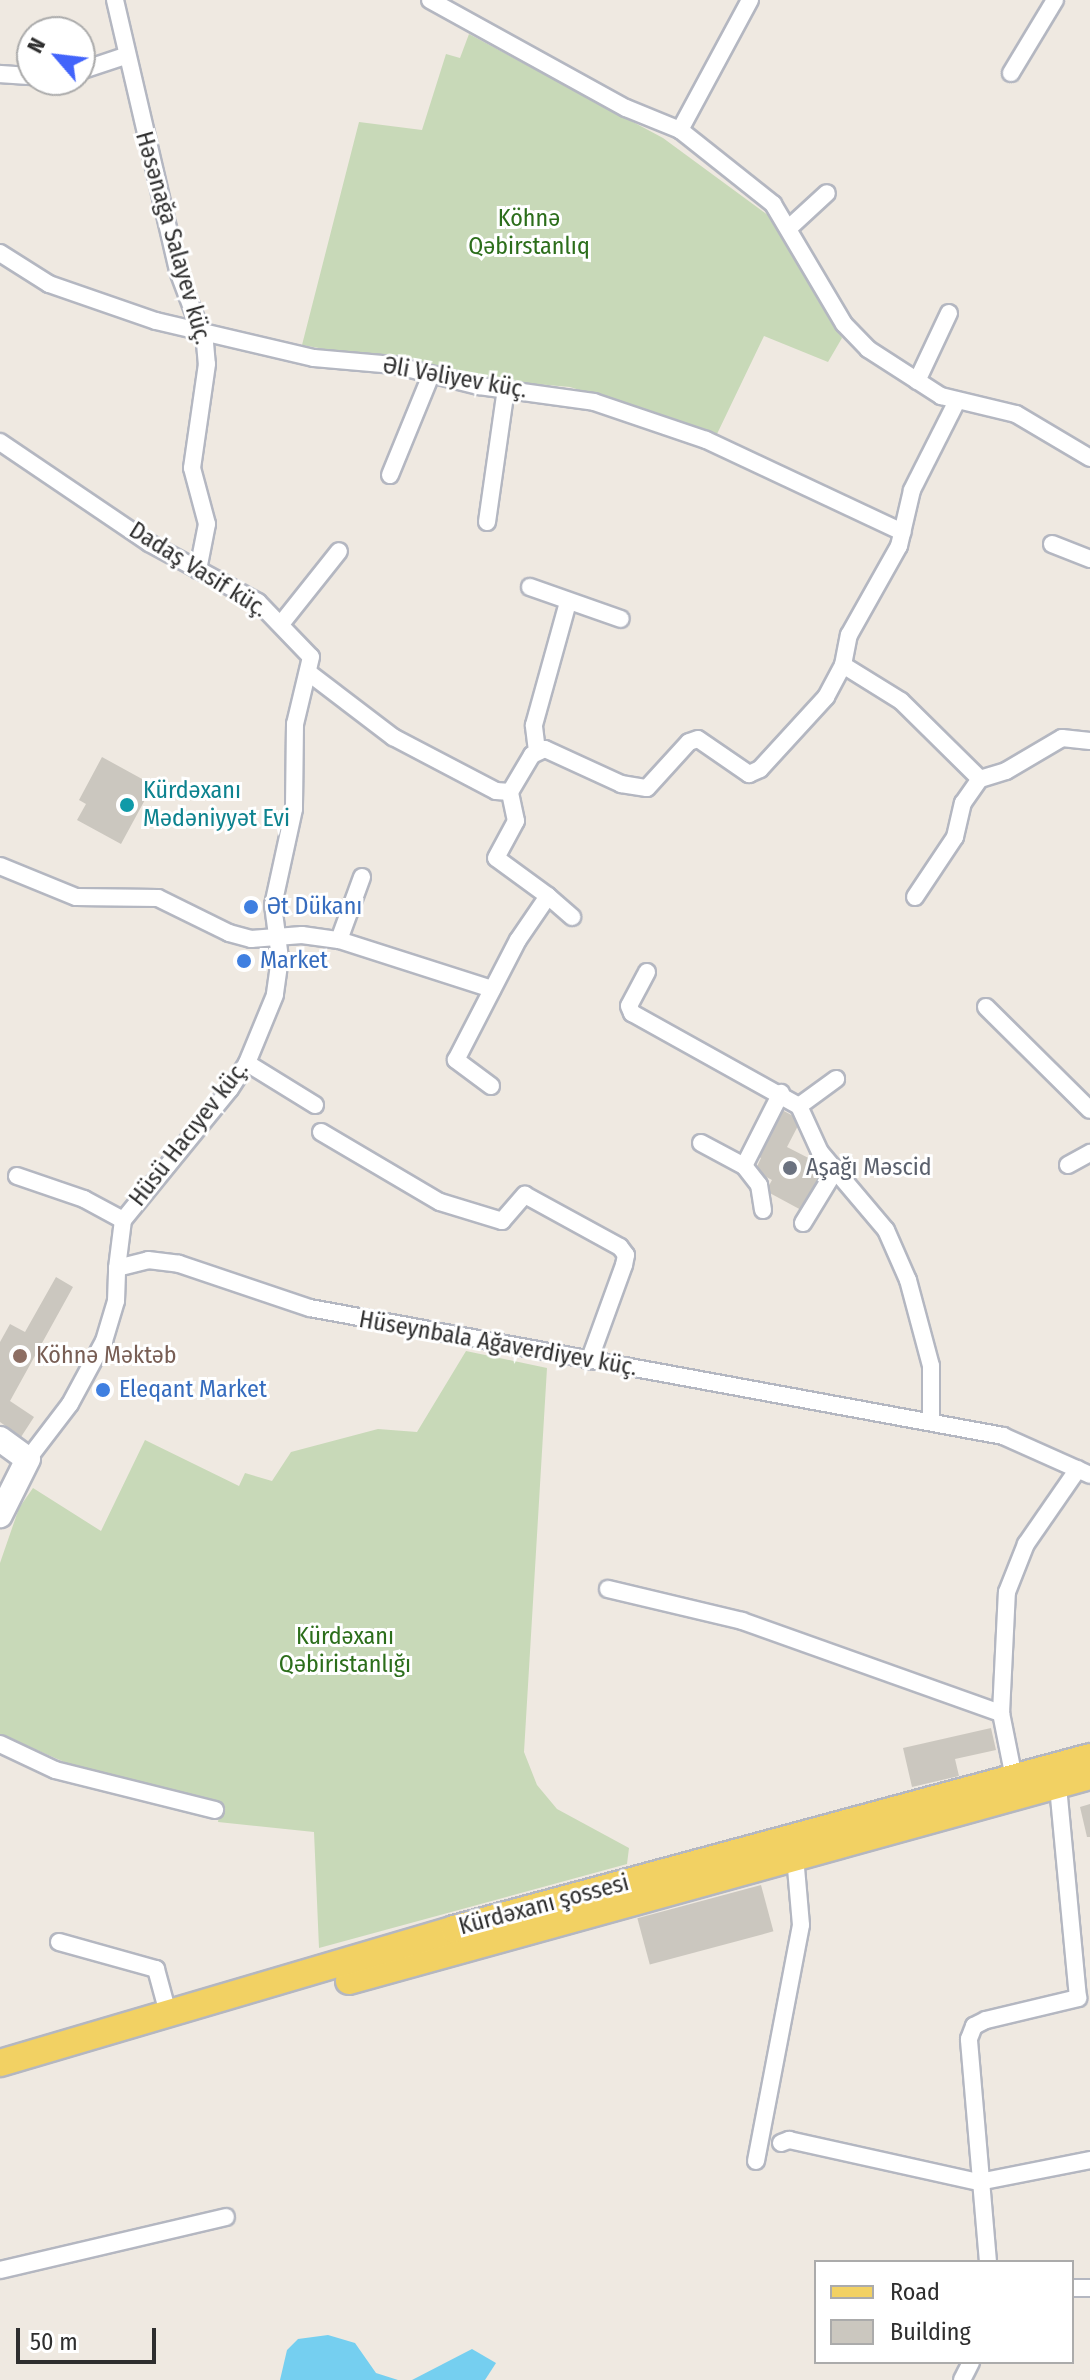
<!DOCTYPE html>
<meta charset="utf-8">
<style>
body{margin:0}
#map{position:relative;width:1090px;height:2380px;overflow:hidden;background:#efe9e1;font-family:"Fira Sans Condensed",sans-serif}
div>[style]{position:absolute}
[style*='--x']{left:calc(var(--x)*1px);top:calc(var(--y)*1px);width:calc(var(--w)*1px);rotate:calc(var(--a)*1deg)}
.cemetery>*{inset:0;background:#c8d9b8}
.water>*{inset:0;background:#75cff0}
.building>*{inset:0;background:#cbc7bf;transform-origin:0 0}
.roads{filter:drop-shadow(2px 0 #b4b7c1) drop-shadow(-2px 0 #b4b7c1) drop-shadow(0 2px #b4b7c1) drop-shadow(0 -2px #b4b7c1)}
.street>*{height:16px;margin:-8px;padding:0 8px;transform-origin:8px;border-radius:8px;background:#fff}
.secondary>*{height:24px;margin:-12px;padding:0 12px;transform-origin:12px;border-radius:12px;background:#fff}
.primary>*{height:26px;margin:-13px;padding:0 13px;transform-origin:13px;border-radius:13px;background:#f2d163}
.dots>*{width:22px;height:22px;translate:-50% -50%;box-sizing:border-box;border:4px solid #fff;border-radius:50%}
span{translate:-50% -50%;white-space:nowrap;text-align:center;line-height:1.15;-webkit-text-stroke:6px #fff;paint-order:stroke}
.park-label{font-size:24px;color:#2c6e1b}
.street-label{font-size:24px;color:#2e2e2e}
.culture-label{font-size:24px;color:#0d838f}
.left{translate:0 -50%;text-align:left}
.shop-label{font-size:24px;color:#366cbe}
.worship-label{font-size:24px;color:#5b616d}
.education-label{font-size:24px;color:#785e54}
.legend{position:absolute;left:814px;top:2260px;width:260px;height:104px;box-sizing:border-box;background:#fff;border:2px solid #ababab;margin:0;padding:10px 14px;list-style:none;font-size:24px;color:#2e2e2e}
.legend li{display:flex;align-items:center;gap:16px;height:40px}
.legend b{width:40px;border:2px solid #ababab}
.north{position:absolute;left:16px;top:16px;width:80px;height:80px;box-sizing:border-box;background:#fff;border:2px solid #ababab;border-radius:50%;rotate:298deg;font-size:22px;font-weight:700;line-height:32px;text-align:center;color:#2e2e2e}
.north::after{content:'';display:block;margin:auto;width:28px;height:36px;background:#4264fb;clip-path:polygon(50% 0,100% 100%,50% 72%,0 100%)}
.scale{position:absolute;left:16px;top:2328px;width:140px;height:36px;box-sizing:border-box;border:4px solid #2e2e2e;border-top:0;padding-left:10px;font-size:24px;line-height:28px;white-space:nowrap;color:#2e2e2e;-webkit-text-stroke:6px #fff;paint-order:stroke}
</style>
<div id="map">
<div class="cemetery">
<i style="clip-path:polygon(469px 34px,663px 138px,772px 218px,842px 338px,828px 362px,764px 336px,717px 434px,570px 387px,503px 381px,302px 345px,359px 122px,422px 130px,446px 54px,460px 58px)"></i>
<i style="clip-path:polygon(466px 1351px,547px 1368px,524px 1752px,537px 1785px,557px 1809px,629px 1848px,627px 1864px,319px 1948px,314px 1832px,218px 1822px,221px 1802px,85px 1771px,0 1734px,0 1563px,19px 1508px,33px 1488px,101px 1531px,145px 1440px,239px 1486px,245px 1473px,272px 1481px,291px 1452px,378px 1429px,417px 1432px)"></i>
</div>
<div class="water">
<i style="clip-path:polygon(328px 2335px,355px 2343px,376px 2373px,398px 2380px,280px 2380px,287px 2350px,298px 2339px)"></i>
<i style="clip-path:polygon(472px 2349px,496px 2363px,485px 2380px,412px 2380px)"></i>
</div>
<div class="building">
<i style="clip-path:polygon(102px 757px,153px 785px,121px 844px,77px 820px,86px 804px,79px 800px)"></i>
<i style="clip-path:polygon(780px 1109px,801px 1120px,787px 1147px,826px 1167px,803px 1211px,766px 1191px,772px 1180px,755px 1171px,761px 1158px,756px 1155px)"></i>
<i style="clip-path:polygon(56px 1277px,73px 1287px,10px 1401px,34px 1417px,21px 1437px,0 1422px,0 1342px,10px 1324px,25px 1332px)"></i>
<i style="clip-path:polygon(991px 1728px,996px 1750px,955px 1759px,959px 1776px,912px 1787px,903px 1748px)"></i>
<i style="clip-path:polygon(1090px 1804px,1090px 1837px,1087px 1837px,1080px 1807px)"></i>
<i style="left:761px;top:1885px;width:48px;height:128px;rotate:75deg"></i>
</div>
<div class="roads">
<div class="street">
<i style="--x:115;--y:0;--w:278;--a:76.9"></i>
<i style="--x:178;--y:271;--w:77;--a:69.4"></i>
<i style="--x:205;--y:343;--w:21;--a:85"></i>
<i style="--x:207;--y:364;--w:105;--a:98.2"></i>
<i style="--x:192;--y:468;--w:58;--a:75"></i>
<i style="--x:207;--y:524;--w:47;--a:101.1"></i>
<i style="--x:430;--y:0;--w:224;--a:28.9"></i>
<i style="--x:626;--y:108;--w:58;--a:22.2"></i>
<i style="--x:750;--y:0;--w:148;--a:118.3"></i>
<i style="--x:680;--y:130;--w:119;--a:38.5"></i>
<i style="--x:773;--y:204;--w:139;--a:59.4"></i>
<i style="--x:844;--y:324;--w:35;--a:46"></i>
<i style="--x:868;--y:349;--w:87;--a:32.8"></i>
<i style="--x:941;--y:396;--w:77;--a:13.5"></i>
<i style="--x:1016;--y:414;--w:86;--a:30.7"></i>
<i style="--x:80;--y:71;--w:47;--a:-18.4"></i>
<i style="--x:1011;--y:73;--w:85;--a:-58.9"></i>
<i style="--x:0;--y:74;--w:32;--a:4"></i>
<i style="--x:790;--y:227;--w:50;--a:-42.6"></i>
<i style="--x:0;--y:253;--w:58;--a:32.3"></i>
<i style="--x:49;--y:284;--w:113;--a:19.1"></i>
<i style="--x:156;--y:321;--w:162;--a:13.2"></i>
<i style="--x:314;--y:358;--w:80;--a:5"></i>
<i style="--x:394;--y:365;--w:88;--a:13.9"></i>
<i style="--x:479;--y:386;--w:116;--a:7.9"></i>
<i style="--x:594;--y:402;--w:118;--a:18.7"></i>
<i style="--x:706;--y:440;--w:217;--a:25.1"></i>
<i style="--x:917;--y:381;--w:75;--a:-64.8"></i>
<i style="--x:0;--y:442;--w:180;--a:34.1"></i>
<i style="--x:149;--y:543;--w:124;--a:28.4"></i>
<i style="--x:258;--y:602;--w:76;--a:46.1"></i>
<i style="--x:311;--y:657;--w:69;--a:103.4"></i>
<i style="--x:295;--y:724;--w:85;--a:90.7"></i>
<i style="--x:294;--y:809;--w:98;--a:102.3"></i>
<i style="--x:273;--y:905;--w:53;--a:82.5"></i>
<i style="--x:280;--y:958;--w:37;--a:98"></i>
<i style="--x:275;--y:995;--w:74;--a:112.4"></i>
<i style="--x:247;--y:1063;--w:31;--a:123"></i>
<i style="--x:230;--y:1089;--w:169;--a:129.2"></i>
<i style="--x:123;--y:1220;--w:48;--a:97.1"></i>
<i style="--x:390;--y:475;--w:108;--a:-67.7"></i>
<i style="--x:487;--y:522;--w:134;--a:-81.9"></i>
<i style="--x:1052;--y:544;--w:41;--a:21.5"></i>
<i style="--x:530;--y:587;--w:96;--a:19.4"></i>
<i style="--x:281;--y:624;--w:93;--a:-51.5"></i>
<i style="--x:843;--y:665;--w:31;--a:-79"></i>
<i style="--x:849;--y:635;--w:102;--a:-60.7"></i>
<i style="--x:899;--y:546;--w:57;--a:-76.9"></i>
<i style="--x:912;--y:490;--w:100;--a:-63.2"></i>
<i style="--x:309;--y:673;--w:106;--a:37.3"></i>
<i style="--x:393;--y:737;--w:116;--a:27.7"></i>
<i style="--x:496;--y:791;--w:14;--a:4"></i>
<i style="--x:510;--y:792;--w:43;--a:-59.3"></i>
<i style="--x:532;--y:755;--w:14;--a:-25"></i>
<i style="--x:545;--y:749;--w:84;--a:24.7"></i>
<i style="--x:621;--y:784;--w:26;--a:9"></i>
<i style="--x:647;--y:788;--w:62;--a:-47.6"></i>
<i style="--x:689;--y:742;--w:9;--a:-18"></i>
<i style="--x:698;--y:739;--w:62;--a:34.5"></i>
<i style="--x:749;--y:774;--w:12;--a:-24"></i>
<i style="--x:760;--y:769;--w:98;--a:-47.5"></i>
<i style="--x:826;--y:697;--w:36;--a:-62"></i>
<i style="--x:843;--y:665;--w:68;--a:31.8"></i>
<i style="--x:901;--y:701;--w:111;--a:44.6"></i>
<i style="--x:980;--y:779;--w:27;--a:-17"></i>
<i style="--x:1006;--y:771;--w:65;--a:-30.5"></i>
<i style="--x:1062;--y:738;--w:28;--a:6"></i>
<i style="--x:537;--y:751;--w:26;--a:-97"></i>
<i style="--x:534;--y:725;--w:128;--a:-74.5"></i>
<i style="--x:0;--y:866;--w:82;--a:22.2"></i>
<i style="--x:76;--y:897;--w:82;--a:0.7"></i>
<i style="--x:158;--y:898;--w:79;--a:26.2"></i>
<i style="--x:229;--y:933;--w:23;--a:15"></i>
<i style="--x:251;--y:939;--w:51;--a:-4.5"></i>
<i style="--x:302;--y:935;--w:37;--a:8"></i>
<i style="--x:339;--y:940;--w:161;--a:17.8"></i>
<i style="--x:548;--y:896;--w:32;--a:41"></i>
<i style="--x:915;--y:897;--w:72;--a:-56.3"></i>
<i style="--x:955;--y:837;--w:35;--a:-77"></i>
<i style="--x:963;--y:803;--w:29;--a:-55"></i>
<i style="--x:339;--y:940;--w:67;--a:-69.9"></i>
<i style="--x:647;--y:972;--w:38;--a:118"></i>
<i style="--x:629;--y:1006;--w:8;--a:67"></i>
<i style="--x:632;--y:1013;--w:191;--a:29.1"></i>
<i style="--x:799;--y:1106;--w:51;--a:65.5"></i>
<i style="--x:820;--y:1152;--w:102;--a:49.8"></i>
<i style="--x:886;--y:1230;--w:55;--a:66.3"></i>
<i style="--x:908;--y:1280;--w:89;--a:75"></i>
<i style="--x:931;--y:1366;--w:56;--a:90"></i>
<i style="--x:986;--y:1007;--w:146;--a:44.7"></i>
<i style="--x:247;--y:1063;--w:80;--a:31.7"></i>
<i style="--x:491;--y:1086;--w:44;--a:-143.4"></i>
<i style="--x:456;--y:1060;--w:135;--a:-62.7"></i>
<i style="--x:518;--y:940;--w:53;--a:-55.7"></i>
<i style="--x:548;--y:896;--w:64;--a:-143.8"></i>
<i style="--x:496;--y:858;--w:42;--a:-61.6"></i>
<i style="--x:516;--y:821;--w:30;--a:-102"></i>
<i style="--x:799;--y:1106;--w:46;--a:-36.1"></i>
<i style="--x:321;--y:1132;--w:138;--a:30.5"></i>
<i style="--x:440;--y:1202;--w:65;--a:17"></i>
<i style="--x:502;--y:1221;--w:35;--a:-49"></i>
<i style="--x:525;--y:1195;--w:108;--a:28.7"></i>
<i style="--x:620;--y:1247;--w:10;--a:53"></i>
<i style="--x:626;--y:1255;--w:10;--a:101"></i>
<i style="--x:624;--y:1265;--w:102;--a:110"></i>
<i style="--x:701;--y:1143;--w:49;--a:28.1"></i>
<i style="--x:1068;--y:1165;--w:25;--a:-29"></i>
<i style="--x:17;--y:1176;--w:71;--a:18.9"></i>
<i style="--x:84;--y:1199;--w:44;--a:28.3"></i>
<i style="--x:763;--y:1210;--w:25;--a:-99"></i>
<i style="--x:759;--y:1185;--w:24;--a:-128"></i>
<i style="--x:744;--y:1166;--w:82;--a:-63.1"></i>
<i style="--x:803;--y:1223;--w:63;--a:-58.6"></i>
<i style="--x:28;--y:1459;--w:69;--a:-52.6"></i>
<i style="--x:70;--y:1404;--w:72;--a:-61.6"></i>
<i style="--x:104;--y:1341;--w:42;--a:-73.3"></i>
<i style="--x:116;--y:1301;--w:33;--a:-88"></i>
<i style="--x:117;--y:1268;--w:32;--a:-14"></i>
<i style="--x:148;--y:1260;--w:31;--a:7"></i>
<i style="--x:179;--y:1264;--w:138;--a:18.6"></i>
<i style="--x:310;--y:1308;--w:705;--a:10.46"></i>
<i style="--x:1003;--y:1436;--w:95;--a:24.1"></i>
<i style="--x:608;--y:1589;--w:138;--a:13.4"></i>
<i style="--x:742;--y:1621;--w:275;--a:19.6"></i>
<i style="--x:0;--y:1744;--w:61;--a:25.3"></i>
<i style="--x:55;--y:1770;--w:165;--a:14"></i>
<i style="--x:1014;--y:1778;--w:66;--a:-101.3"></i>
<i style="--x:1001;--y:1713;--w:121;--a:-87.2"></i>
<i style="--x:1007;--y:1592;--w:52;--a:-68.4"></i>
<i style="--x:1026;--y:1544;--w:91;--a:-55.3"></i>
<i style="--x:59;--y:1942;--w:101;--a:15.6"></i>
<i style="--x:156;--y:1969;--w:50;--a:74.8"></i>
<i style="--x:781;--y:2143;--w:9;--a:-21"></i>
<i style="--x:789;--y:2140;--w:195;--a:12.5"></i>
<i style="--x:979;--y:2182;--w:113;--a:-11.2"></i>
<i style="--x:756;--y:2161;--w:240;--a:-79.2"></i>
<i style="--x:801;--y:1925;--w:69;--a:-95"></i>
<i style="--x:988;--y:2262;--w:224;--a:-94.9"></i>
<i style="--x:969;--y:2039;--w:14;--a:-69"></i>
<i style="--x:974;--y:2026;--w:13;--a:-27"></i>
<i style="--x:986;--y:2020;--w:95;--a:-13.4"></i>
<i style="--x:1078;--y:1998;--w:214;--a:-95.4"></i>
<i style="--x:0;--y:2270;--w:232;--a:-13.2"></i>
<i style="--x:1072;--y:2288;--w:18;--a:0"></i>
<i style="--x:962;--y:2380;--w:20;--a:-63"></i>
</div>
<div class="secondary">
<i style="--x:0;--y:1439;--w:34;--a:36"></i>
<i style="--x:28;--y:1459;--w:63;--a:116.6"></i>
</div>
<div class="primary">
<i style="--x:349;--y:1981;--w:769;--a:-15.46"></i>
<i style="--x:0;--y:2063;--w:473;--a:-16.4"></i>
<i style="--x:454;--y:1929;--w:659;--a:-15.13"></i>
</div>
</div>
<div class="dots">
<i style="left:127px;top:805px;background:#0f9aa8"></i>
<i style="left:251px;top:907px;background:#3f7fe0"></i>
<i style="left:244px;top:961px;background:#3f7fe0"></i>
<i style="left:790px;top:1168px;background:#6b7280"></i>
<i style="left:20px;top:1356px;background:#8d6e63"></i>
<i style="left:103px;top:1390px;background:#3f7fe0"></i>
</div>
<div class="park-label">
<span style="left:529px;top:233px">Köhnə<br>Qəbirstanlıq</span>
<span style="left:345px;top:1651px">Kürdəxanı<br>Qəbiristanlığı</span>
</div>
<div class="street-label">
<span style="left:173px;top:238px;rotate:74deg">Həsənağa Salayev küç.</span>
<span style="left:455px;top:378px;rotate:10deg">Əli Vəliyev küç.</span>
<span style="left:198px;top:570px;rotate:32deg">Dadaş Vasif küç.</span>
<span style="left:189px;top:1134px;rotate:-52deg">Hüsü Hacıyev küç.</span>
<span style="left:498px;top:1344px;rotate:10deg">Hüseynbala Ağaverdiyev küç.</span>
<span style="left:544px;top:1905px;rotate:-15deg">Kürdəxanı şossesi</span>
</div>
<div class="culture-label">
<span class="left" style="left:143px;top:805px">Kürdəxanı<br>Mədəniyyət Evi</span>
</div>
<div class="shop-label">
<span class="left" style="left:267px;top:907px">Ət Dükanı</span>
<span class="left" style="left:260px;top:961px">Market</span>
<span class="left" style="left:119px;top:1390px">Eleqant Market</span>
</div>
<div class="worship-label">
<span class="left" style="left:806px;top:1168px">Aşağı Məscid</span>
</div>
<div class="education-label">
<span class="left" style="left:36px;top:1356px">Köhnə Məktəb</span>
</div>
<ul class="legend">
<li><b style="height:10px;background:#f2d163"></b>Road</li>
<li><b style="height:22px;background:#cbc7bf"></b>Building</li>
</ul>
<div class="north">N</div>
<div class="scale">50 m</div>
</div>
